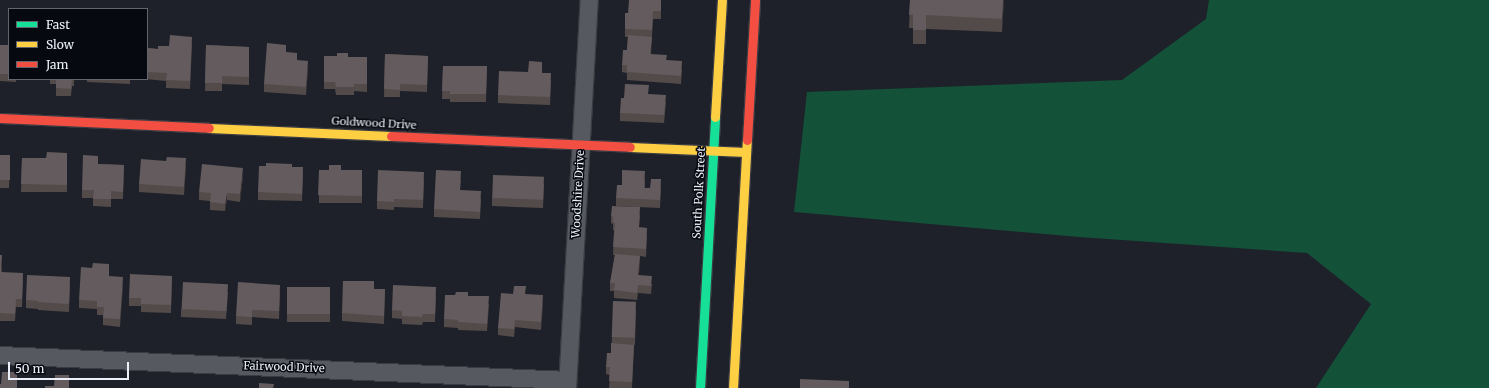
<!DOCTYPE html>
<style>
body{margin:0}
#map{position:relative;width:1489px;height:388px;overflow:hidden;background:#1e2129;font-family:Merriweather,serif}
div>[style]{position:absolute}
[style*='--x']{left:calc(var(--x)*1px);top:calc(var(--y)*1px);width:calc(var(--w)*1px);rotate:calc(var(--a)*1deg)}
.forest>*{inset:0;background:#135139}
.roads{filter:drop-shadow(1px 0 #3b3c43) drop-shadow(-1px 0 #3b3c43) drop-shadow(0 1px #3b3c43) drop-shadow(0 -1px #3b3c43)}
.street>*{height:17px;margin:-8.5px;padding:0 8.5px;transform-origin:8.5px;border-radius:8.5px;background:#56595f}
.fast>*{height:9px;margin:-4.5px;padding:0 4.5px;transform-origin:4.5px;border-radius:4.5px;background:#16e098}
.slow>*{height:9px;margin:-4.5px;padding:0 4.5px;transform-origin:4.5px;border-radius:4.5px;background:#ffcf43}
.jam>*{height:9px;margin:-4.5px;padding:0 4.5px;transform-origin:4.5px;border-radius:4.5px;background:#f24e42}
.wall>*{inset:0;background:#534a4a;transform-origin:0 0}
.shaded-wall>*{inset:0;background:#373235}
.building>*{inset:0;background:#635b5d;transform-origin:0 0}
span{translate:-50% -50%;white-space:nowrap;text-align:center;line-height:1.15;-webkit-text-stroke:3px #070910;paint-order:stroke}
.street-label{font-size:11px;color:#ecf0fb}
.legend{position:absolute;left:8px;top:8px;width:140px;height:72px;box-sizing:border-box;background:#070910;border:1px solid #63656e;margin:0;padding:5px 7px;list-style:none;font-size:12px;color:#ecf0fb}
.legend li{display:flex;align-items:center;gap:8px;height:20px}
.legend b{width:20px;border:1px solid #63656e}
.scale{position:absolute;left:8px;top:362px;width:121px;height:18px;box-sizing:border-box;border:2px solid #ecf0fb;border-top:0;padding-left:5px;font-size:12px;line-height:14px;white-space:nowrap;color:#ecf0fb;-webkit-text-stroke:3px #070910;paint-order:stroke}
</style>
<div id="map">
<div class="forest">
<i style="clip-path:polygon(1209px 0,1489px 0,1489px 388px,1316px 388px,1371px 304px,1307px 253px,1079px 237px,794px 212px,807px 92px,1122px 80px,1206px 19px)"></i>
</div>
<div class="roads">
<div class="street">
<i style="--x:0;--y:355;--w:568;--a:2.52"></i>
<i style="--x:567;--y:388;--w:389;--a:-86.8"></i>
</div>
<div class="fast">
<i style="--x:700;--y:388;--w:271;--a:-86.8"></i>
</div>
<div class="slow">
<i style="--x:715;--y:117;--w:117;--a:-86.6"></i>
<i style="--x:209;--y:128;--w:182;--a:2.5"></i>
<i style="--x:630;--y:147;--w:116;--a:2.5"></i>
<i style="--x:733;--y:388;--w:248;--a:-86.8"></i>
</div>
<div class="jam">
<i style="--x:0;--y:118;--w:209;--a:2.7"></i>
<i style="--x:391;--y:136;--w:239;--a:2.6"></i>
<i style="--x:747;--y:140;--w:140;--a:-86.7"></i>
</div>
</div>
<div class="wall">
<i style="clip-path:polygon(661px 0,661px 19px,653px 19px,652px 37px,651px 54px,667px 60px,682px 69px,681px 84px,627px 80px,627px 73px,622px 72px,622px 65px,627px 50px,628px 37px,625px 37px,625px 13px,628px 13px)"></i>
<i style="clip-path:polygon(906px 0,1004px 0,1002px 32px,926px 29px,926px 44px,913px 44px,913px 28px,909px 28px,910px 0)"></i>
<i style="clip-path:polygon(192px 44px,190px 89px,166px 88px,166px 81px,145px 79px,147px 79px,147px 48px,158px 49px,169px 46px)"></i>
<i style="clip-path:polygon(0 45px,9px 45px,9px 79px,16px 79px,16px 82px,0 81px)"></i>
<i style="clip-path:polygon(206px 45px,249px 47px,249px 85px,222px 84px,222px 91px,205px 91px)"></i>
<i style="clip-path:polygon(286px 52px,308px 69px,306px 95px,264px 92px,264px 84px)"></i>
<i style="clip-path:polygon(385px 54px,428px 56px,427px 92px,400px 91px,400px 97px,384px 97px)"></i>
<i style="clip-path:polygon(324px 56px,348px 57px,367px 57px,367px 92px,354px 91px,354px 95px,336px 95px,335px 89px,324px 89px)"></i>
<i style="clip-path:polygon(443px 66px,487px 66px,486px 102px,450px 102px,450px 99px,442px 99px)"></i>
<i style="clip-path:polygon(528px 72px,542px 73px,551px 81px,550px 105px,498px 103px,498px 95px)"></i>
<i style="clip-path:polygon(50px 79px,74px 79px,74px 86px,72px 86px,71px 96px,56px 96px,56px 84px,50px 84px)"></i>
<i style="clip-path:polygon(84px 79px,130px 79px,130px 84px,87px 82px,87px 79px)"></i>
<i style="clip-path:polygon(649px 94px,666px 102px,664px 123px,620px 121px,620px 113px,624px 98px)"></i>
<i style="clip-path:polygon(67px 153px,67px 192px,21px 192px,22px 158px,46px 158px)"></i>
<i style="clip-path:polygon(0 155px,10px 163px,9px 188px,0 188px)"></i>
<i style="clip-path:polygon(166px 161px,186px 166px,184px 195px,139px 192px,139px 184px)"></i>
<i style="clip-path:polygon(98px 164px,124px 165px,123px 199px,111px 199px,111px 207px,93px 206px,93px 198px,82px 198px,82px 190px)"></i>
<i style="clip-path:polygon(292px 167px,303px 175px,302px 201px,258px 200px,258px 192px)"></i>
<i style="left:319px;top:170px;width:43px;height:33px"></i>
<i style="clip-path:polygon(243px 176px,240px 202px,227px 200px,225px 211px,210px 210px,210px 201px,199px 200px,199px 192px)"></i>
<i style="clip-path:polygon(461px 179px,460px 190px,481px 199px,480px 219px,434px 217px,434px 209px)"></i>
<i style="clip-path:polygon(645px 179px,645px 188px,650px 188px,661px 187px,660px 208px,616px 206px,616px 198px,622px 185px)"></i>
<i style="clip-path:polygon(424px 180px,423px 208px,394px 207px,394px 210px,377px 209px,377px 201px)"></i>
<i style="clip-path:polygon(544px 184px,543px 208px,492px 206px,492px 198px)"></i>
<i style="clip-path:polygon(640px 215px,639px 227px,647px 235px,646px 257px,640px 256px,639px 275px,652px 284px,651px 294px,638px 293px,637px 300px,614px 298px,614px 291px,610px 291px,610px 283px,615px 255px,613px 255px,614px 230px,613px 230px,613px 224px,611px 223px,611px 216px)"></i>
<i style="clip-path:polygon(0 255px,2px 272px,23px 280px,22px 307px,16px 307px,15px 321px,0 321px)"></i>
<i style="clip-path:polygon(109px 276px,123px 285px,120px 327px,103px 325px,103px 315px,97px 315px,97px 309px,79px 308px,79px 300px)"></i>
<i style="clip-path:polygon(172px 276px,171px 313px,141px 312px,141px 306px,129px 306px,129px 298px)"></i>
<i style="clip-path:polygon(70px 285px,69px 312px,38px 310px,38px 309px,26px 308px,26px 300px)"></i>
<i style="left:287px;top:287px;width:43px;height:35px"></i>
<i style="clip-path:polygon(374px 289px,385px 289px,384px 324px,342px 321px,342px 313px)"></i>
<i style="clip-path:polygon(228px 292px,226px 319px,181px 317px,181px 309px)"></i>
<i style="clip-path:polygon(280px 292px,279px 319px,252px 317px,252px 325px,236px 324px,236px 316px)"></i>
<i style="clip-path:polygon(513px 294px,526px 294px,543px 303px,541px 330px,515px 327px,514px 337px,498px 335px,498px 328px)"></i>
<i style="clip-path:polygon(436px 295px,435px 322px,423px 322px,422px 325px,402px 324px,402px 319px,392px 318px,392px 310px)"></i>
<i style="clip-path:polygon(468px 296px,489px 304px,487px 331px,458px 330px,458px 328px,444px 327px,444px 319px)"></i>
<i style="clip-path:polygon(636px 309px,635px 345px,634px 345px,632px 388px,606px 388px,609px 388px,610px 375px,606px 374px,606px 367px,611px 353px,612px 337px)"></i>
</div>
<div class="shaded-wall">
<i style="clip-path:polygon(1003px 0,1004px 0,1002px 32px,1002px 19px)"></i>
<i style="clip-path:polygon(192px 37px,192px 44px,190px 89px,190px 81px)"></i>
<i style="clip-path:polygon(308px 61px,308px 69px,306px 95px,306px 87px)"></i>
<i style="clip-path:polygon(186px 158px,186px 166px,184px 195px,184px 187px)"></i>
<i style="clip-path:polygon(243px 168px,243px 176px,240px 202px,240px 194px)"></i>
<i style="clip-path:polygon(227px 193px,227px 200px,225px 211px,225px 204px)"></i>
<i style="clip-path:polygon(647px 228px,647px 235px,646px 257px,646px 249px)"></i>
<i style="clip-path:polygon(640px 256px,640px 264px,638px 283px,638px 275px)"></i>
<i style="clip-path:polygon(123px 277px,123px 285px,120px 327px,120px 319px)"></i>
<i style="clip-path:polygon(543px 295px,543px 303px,541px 330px,541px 322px)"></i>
</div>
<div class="building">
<i style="clip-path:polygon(629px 0,661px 0,661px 11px,653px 11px,652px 30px,625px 29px,625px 13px,628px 13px)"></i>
<i style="clip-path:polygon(910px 0,1003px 0,1002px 19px,926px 15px,926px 30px,913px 30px,913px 14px,909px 15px)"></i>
<i style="clip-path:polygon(170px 35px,192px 37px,190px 81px,166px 80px,167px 73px,147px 72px,147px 48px,158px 49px,158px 46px,169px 46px)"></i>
<i style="clip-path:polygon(628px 35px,652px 37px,650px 54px,667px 55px,666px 60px,682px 61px,681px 76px,627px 72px,627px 65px,622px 65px,623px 50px,627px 50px)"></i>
<i style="clip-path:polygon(267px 43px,286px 45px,286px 52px,297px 53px,297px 60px,308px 61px,306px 87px,264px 84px)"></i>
<i style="left:0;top:45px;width:9px;height:29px"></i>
<i style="clip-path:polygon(206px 45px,249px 47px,249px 77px,222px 76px,222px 83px,205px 83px)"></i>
<i style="clip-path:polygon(337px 53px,348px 53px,348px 57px,367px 57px,367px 84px,354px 84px,354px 87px,336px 87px,335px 82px,324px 82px,324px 56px,337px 56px)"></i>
<i style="clip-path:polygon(385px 54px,428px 56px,427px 85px,400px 84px,400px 90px,384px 89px)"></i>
<i style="clip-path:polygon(529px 61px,542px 62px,542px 73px,551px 73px,550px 97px,498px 95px,499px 71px,528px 72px)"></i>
<i style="clip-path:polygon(443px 66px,487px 66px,486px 94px,450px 94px,450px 91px,442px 91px)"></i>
<i style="clip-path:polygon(56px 79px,72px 79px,71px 89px,56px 88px)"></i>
<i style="clip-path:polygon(625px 84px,649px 85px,648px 94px,666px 95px,664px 115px,620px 113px,621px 98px,624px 98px)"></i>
<i style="clip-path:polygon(47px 152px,67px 153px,67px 185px,21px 184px,22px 158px,46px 158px)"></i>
<i style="left:0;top:155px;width:10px;height:25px"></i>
<i style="clip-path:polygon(83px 155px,98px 156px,98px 164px,124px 165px,123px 192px,111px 191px,111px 199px,93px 199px,94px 190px,82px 190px)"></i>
<i style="clip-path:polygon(167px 157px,186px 158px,184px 187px,139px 184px,141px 159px,166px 161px)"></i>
<i style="clip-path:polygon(266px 163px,292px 164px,292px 167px,303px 167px,302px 194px,258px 192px,259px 166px,266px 166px)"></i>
<i style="clip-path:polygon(202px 164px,243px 168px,240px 194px,227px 193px,225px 204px,210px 202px,211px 193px,199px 192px)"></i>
<i style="clip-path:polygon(329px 165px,341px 165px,341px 170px,362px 170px,362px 196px,318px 195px,319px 170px,329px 170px)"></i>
<i style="clip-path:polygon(378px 170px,424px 172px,423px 200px,394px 199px,394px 202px,377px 201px)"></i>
<i style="clip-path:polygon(436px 170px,461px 171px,460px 190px,481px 191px,480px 212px,434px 209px)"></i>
<i style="clip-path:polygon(622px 170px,645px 171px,644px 188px,650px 188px,651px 179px,661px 179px,660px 200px,616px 198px,617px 185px,622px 185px)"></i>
<i style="left:493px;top:175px;width:51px;height:23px;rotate:2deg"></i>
<i style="clip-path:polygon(612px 206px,640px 207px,639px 227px,647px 228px,646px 249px,613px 247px,615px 223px,613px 222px,613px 216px,611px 216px)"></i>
<i style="clip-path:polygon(615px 254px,640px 256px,638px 275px,652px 276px,651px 286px,638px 285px,637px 293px,614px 290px,615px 283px,610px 283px)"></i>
<i style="clip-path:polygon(0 255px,2px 255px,1px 272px,23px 273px,22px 299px,16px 299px,15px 314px,0 313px)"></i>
<i style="clip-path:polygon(93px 263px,109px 264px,109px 276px,123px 277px,120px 319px,103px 318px,104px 307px,97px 307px,97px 301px,79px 300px,81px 267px,92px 268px)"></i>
<i style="clip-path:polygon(130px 274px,172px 276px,171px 305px,141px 304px,141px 298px,129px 298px)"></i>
<i style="clip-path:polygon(27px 275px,70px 277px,69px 304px,38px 302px,38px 301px,26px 300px)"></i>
<i style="clip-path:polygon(343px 281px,374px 281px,374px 289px,385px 289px,384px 316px,342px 313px)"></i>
<i style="left:183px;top:282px;width:45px;height:27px;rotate:3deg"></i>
<i style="clip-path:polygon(238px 282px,280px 285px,279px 311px,252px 310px,252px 317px,236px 316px)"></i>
<i style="clip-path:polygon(393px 285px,436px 287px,435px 314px,423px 314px,422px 317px,402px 316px,402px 311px,392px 310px)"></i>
<i style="clip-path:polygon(514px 286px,526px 286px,525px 294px,543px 295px,541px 322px,515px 320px,514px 329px,498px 328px,501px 293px,513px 294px)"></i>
<i style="left:287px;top:287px;width:43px;height:27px"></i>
<i style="clip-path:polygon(456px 292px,468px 292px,468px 296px,489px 296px,487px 324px,458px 322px,458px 320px,444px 319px,445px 295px,455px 295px)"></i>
<i style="left:613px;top:301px;width:23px;height:36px;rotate:2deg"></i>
<i style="clip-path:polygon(611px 343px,634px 345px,632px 382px,609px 381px,610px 367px,606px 367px,607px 353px,611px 353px)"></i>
<i style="clip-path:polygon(2px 372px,17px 372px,17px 388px,0 388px,0 384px,1px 384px)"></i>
<i style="clip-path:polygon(55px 375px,69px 375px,69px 388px,45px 388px,45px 386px,54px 386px)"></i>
<i style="clip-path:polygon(800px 379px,849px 381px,849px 388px,800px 388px)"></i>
<i style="clip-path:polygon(259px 383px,274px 384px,273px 388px,259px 388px)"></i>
</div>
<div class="street-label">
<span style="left:374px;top:123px;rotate:3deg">Goldwood Drive</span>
<span style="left:699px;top:193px;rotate:-87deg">South Polk Street</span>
<span style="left:578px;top:194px;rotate:-87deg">Woodshire Drive</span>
<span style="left:284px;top:367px;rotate:2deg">Fairwood Drive</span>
</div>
<ul class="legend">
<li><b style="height:5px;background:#16e098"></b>Fast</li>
<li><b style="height:5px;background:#ffcf43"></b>Slow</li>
<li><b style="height:5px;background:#f24e42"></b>Jam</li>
</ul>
<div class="scale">50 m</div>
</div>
